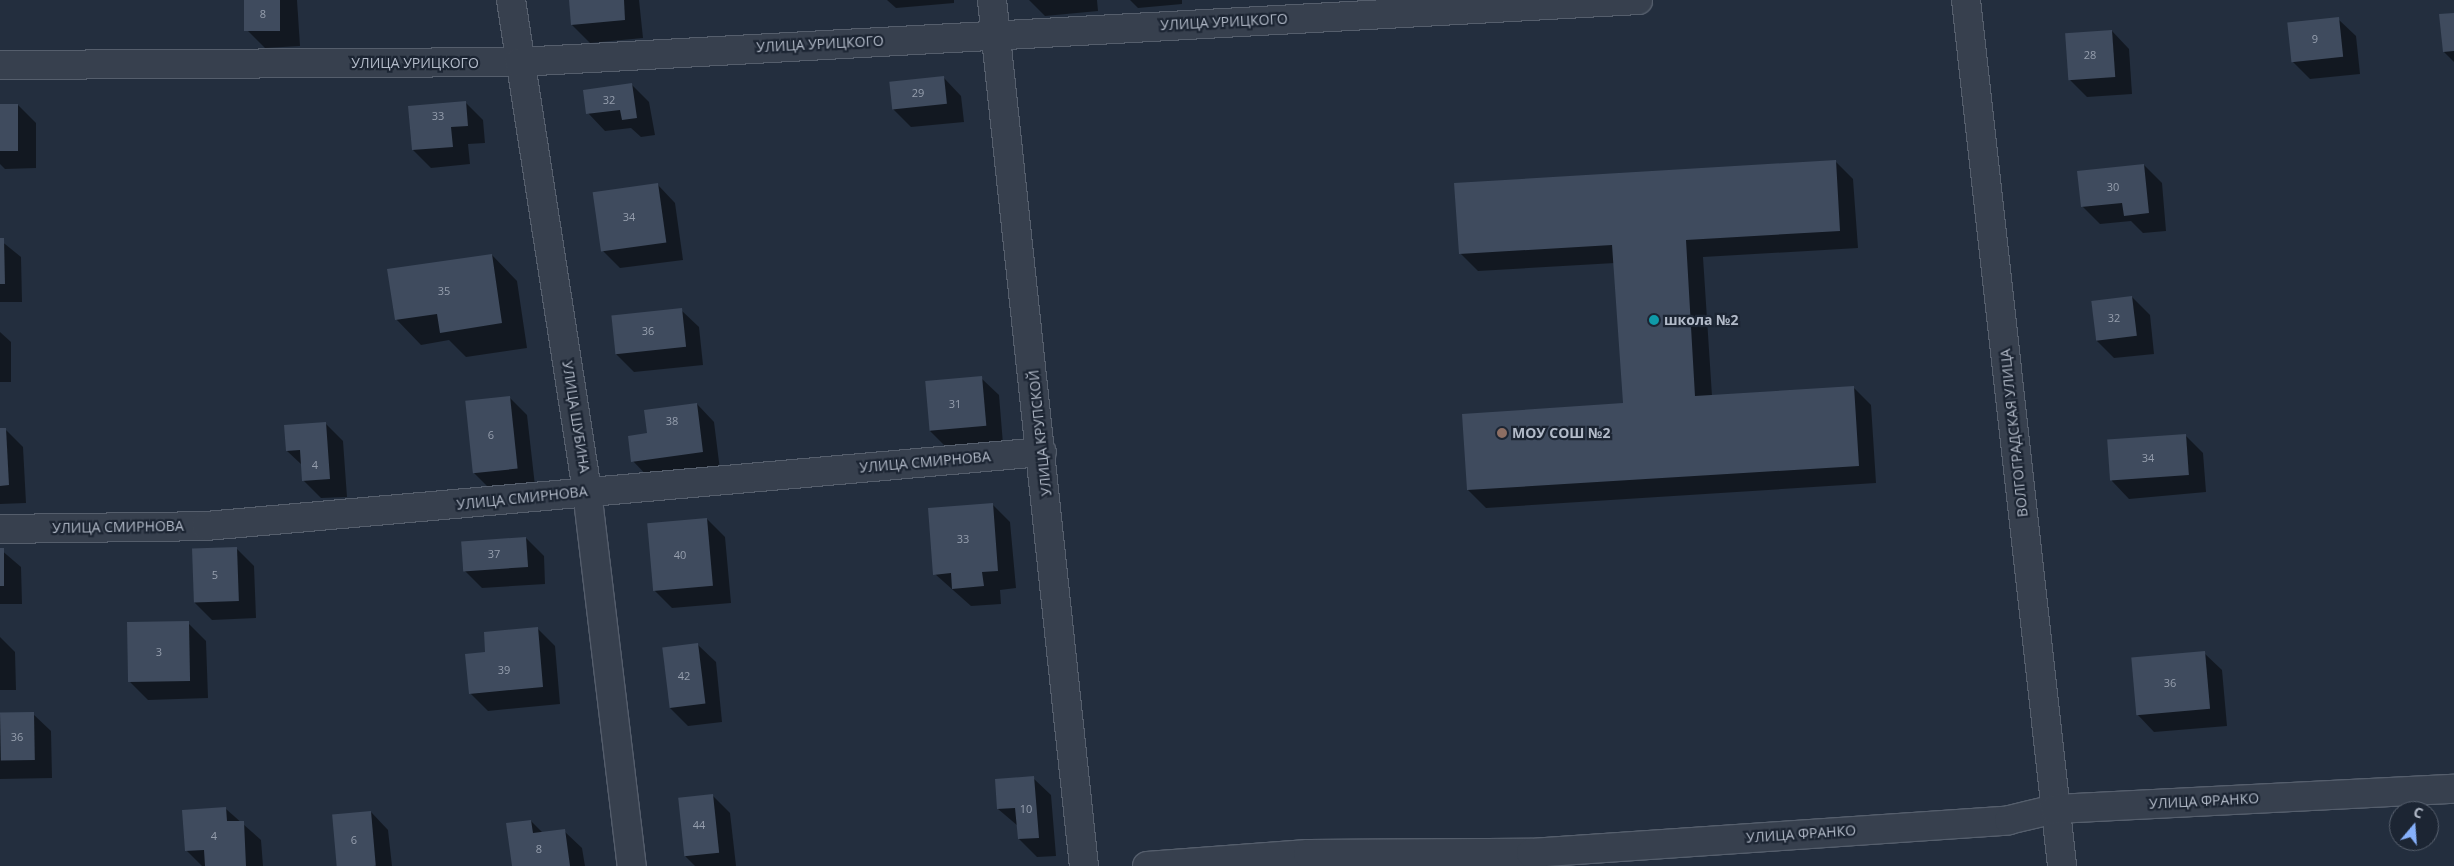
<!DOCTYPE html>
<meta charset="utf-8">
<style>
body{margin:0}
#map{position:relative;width:2454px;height:866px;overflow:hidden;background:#232e3e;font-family:"Open Sans",sans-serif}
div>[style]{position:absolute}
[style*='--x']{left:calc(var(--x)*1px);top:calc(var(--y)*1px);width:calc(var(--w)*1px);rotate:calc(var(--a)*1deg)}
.shadow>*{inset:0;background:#0007}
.building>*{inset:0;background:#3f4b5e;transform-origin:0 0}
.roads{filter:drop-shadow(1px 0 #555e6c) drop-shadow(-1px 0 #555e6c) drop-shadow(0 1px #555e6c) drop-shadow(0 -1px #555e6c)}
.minor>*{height:28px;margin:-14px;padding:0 14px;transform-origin:14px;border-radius:14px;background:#37404e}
.tertiary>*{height:28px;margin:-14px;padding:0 14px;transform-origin:14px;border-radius:14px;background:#37404e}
.dots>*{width:14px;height:14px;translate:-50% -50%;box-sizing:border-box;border:2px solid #1c2533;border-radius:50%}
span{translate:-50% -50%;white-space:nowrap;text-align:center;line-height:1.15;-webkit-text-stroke:4.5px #1c2533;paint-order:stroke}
.number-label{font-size:11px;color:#969fae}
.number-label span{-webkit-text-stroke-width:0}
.street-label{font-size:14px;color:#b3bbc9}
.poi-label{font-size:14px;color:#b3bbc9;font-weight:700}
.left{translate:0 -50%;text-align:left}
.north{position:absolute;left:2389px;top:801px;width:50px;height:50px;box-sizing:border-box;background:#1c2533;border:1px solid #58616f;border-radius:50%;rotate:18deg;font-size:14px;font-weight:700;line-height:20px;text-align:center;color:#b3bbc9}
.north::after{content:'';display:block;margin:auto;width:18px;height:22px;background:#86b0fb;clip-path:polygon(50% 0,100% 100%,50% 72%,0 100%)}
</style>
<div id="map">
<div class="shadow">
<i style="clip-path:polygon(245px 0,297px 0,300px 46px,265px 48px,247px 30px)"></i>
<i style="clip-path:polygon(570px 0,639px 0,643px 38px,590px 43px,572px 25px)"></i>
<i style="clip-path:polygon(887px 0,954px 0,954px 3px,896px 8px)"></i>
<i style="clip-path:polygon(1029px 0,1097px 0,1098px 11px,1045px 16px)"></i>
<i style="clip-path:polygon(1130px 0,1182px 0,1182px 4px,1138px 8px)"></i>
<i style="clip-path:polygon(2454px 14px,2454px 62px,2444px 52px)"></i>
<i style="clip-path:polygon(2338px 19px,2356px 36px,2360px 74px,2310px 79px,2292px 61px)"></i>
<i style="clip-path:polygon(2112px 31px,2129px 49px,2132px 94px,2087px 97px,2069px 79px)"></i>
<i style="clip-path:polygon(944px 78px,961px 96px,964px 122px,911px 127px,893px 109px)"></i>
<i style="clip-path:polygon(631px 84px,649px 102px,655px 135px,641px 137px,631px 128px,605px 131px,588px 113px)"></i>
<i style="clip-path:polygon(465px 102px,483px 120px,485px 143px,468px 144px,470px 164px,431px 168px,413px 150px)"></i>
<i style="clip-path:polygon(0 105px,18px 105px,36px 123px,36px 168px,5px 169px,0 164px)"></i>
<i style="clip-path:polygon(1835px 161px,1853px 179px,1858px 248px,1703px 257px,1712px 396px,1853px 387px,1871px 405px,1876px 483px,1486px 508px,1468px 490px,1624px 404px,1615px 263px,1478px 271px,1460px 253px)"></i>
<i style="clip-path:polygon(2144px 165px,2162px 183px,2166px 231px,2143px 233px,2131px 221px,2100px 224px,2082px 206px)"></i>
<i style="clip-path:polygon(658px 185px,675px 203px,683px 260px,620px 268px,602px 250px)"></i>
<i style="clip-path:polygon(0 240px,21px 257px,22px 302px,0 302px)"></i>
<i style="clip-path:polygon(492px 255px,517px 281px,527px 348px,466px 357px,449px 340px,421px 345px,396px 319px)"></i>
<i style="clip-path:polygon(2132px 297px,2150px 315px,2154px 354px,2114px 358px,2096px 340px)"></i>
<i style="clip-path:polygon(681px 310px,699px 327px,703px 365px,634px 372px,616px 354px)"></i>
<i style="clip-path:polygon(0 332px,11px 342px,11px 382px,0 382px)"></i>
<i style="clip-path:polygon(981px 378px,999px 395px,1003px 444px,948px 449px,930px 431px)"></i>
<i style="clip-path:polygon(510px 398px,527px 415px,535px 486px,492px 491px,474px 473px)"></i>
<i style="clip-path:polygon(697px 404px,714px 422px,720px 470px,650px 479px,633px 461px)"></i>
<i style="clip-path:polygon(325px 423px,343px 441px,347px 497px,321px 498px,303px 480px,302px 465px,287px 451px)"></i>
<i style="clip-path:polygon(0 429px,5px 429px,23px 447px,26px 503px,0 504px)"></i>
<i style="clip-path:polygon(2185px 435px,2203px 453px,2206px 492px,2129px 499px,2112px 481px,2108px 441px)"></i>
<i style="clip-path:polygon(992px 504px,1010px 522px,1016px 588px,1000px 590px,1001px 604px,971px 606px,935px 574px)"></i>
<i style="clip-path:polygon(707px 519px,725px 537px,731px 603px,672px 608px,654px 590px)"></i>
<i style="clip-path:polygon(526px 538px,544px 556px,545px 584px,482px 588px,464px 570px)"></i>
<i style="clip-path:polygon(236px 548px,254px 566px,256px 618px,212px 620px,194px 602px)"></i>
<i style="clip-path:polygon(0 549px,21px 567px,22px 604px,0 604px)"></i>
<i style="clip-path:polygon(188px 623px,206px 641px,208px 698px,148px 700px,130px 682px)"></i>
<i style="clip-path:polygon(537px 628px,555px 646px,560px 704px,488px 711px,470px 693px,487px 653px)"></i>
<i style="clip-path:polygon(0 637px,15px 652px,16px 690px,0 690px)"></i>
<i style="clip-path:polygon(698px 645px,716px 662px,722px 722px,688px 726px,670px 708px)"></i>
<i style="clip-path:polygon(2204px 653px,2222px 670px,2227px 726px,2154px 732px,2137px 714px)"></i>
<i style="clip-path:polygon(0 714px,33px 714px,51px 731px,52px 778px,0 779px)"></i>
<i style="clip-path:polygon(1033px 778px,1051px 795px,1056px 856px,1037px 857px,1019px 839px,1018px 826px,998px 809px)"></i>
<i style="clip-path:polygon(712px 795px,730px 813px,736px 866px,695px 866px,685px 856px)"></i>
<i style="clip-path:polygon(226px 809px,261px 840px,263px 866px,202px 866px,186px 850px)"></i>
<i style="clip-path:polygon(371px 812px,388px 830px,392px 866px,338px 866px)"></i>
<i style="clip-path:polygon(531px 821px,543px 833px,564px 831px,582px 848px,585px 866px,514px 866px)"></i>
</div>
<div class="building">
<i style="left:244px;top:0;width:36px;height:31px"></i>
<i style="clip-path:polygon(569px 0,624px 0,625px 20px,571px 25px)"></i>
<i style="clip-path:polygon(2454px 13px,2454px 51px,2443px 52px,2439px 14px)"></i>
<i style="left:2339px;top:17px;width:40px;height:52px;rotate:84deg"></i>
<i style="left:2112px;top:30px;width:47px;height:47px;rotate:86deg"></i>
<i style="left:944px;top:76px;width:28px;height:55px;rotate:84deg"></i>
<i style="clip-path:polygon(632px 83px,637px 118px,622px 120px,620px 110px,586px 114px,583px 90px)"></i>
<i style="clip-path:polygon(466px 101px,468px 126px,451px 127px,453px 147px,412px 150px,408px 106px)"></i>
<i style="left:0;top:104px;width:18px;height:47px"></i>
<i style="clip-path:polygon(1836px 160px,1840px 231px,1686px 240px,1695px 396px,1854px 386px,1859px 466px,1467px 490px,1462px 414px,1623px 403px,1612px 245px,1459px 254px,1454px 183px)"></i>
<i style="clip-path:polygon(2144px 164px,2149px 213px,2124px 216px,2122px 203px,2081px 207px,2077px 171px)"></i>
<i style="left:658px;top:183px;width:60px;height:66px;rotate:82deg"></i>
<i style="clip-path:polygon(0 238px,4px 238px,5px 284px,0 284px)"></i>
<i style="clip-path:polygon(492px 254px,502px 323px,440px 333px,437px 314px,395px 320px,387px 269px)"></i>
<i style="left:2132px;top:296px;width:40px;height:41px;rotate:83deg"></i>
<i style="left:682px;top:308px;width:39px;height:71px;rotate:84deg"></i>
<i style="left:982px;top:376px;width:50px;height:57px;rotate:85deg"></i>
<i style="left:510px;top:396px;width:73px;height:45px;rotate:84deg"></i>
<i style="clip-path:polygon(697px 403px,703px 452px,631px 462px,628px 436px,647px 433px,644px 410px)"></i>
<i style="clip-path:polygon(326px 422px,330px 479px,302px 481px,300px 450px,286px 451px,284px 425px)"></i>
<i style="clip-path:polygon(0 428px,6px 428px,9px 485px,0 486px)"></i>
<i style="left:2186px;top:434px;width:41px;height:79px;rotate:86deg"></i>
<i style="clip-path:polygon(993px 503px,998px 571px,982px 572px,984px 586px,952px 589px,951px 573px,933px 575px,928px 508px)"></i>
<i style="left:707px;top:518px;width:68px;height:60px;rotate:85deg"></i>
<i style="left:526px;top:537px;width:30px;height:65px;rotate:86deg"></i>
<i style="left:237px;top:547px;width:54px;height:45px;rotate:88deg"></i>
<i style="left:0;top:548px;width:4px;height:38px"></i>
<i style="left:189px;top:621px;width:60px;height:62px;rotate:89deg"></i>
<i style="clip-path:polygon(538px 627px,543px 687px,469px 694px,465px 654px,485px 652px,484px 632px)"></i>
<i style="left:698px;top:643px;width:61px;height:36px;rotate:83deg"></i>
<i style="left:2205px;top:651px;width:58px;height:74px;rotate:85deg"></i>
<i style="left:34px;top:712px;width:48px;height:34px;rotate:89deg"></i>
<i style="clip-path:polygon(1034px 776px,1039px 838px,1018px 839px,1015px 808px,997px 809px,995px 779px)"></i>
<i style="left:713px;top:794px;width:59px;height:35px;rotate:84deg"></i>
<i style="clip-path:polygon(226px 807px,227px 821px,244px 821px,246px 866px,205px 866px,204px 850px,185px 851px,182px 810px)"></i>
<i style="left:371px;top:811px;width:55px;height:39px;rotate:85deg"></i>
<i style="clip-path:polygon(531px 820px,533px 833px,565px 829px,570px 866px,512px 866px,506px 823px)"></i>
</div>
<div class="roads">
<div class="minor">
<i style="--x:511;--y:0;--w:497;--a:81.2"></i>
<i style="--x:587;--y:491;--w:378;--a:83.2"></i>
<i style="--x:992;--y:0;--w:871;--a:83.94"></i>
<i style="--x:0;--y:65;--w:519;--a:-0.33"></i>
<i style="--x:519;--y:62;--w:1121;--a:-3.17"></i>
<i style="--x:0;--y:529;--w:206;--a:-0.8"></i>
<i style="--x:206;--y:526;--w:839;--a:-5.06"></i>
<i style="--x:1147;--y:866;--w:161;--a:-4.3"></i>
<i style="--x:1308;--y:854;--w:223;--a:-0.3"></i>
<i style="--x:1531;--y:853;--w:479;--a:-3.9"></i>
<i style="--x:2009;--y:820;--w:47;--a:-13.4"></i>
</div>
<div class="tertiary">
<i style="--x:1966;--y:0;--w:871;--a:83.67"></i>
<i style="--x:2055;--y:809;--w:400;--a:-2.9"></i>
</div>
</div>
<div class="dots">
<i style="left:1654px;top:320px;background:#0f9aa8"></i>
<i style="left:1502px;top:433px;background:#8d6e63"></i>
</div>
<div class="number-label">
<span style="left:263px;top:14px">8</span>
<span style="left:2315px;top:39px">9</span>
<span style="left:2090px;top:55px">28</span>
<span style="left:918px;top:93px">29</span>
<span style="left:609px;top:100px">32</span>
<span style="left:438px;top:116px">33</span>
<span style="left:2113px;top:187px">30</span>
<span style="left:629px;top:217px">34</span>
<span style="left:444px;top:291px">35</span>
<span style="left:2114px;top:318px">32</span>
<span style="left:648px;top:331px">36</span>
<span style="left:955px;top:404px">31</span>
<span style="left:672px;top:421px">38</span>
<span style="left:491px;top:435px">6</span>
<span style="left:2148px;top:458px">34</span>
<span style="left:315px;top:465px">4</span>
<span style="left:963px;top:539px">33</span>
<span style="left:494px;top:554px">37</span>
<span style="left:680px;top:555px">40</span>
<span style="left:215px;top:575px">5</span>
<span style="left:159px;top:652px">3</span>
<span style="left:504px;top:670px">39</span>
<span style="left:684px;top:676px">42</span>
<span style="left:2170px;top:683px">36</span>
<span style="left:17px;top:737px">36</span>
<span style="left:1026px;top:809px">10</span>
<span style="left:699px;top:825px">44</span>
<span style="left:214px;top:836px">4</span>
<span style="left:354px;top:840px">6</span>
<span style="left:539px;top:849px">8</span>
</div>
<div class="street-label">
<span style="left:1224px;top:22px;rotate:-3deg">УЛИЦА УРИЦКОГО</span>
<span style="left:820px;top:44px;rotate:-3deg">УЛИЦА УРИЦКОГО</span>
<span style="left:415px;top:63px">УЛИЦА УРИЦКОГО</span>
<span style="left:576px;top:417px;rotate:81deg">УЛИЦА ШУБИНА</span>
<span style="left:1040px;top:433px;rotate:-96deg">УЛИЦА КРУПСКОЙ</span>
<span style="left:2014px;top:433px;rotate:-96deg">ВОЛГОГРАДСКАЯ УЛИЦА</span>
<span style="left:925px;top:462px;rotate:-5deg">УЛИЦА СМИРНОВА</span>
<span style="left:522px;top:498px;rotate:-6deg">УЛИЦА СМИРНОВА</span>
<span style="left:118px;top:527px;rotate:-1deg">УЛИЦА СМИРНОВА</span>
<span style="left:2204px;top:801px;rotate:-3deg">УЛИЦА ФРАНКО</span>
<span style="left:1801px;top:834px;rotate:-4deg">УЛИЦА ФРАНКО</span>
</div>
<div class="poi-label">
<span class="left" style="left:1664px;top:320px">школа №2</span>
<span class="left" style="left:1512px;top:433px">МОУ СОШ №2</span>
</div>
<div class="north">С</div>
</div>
